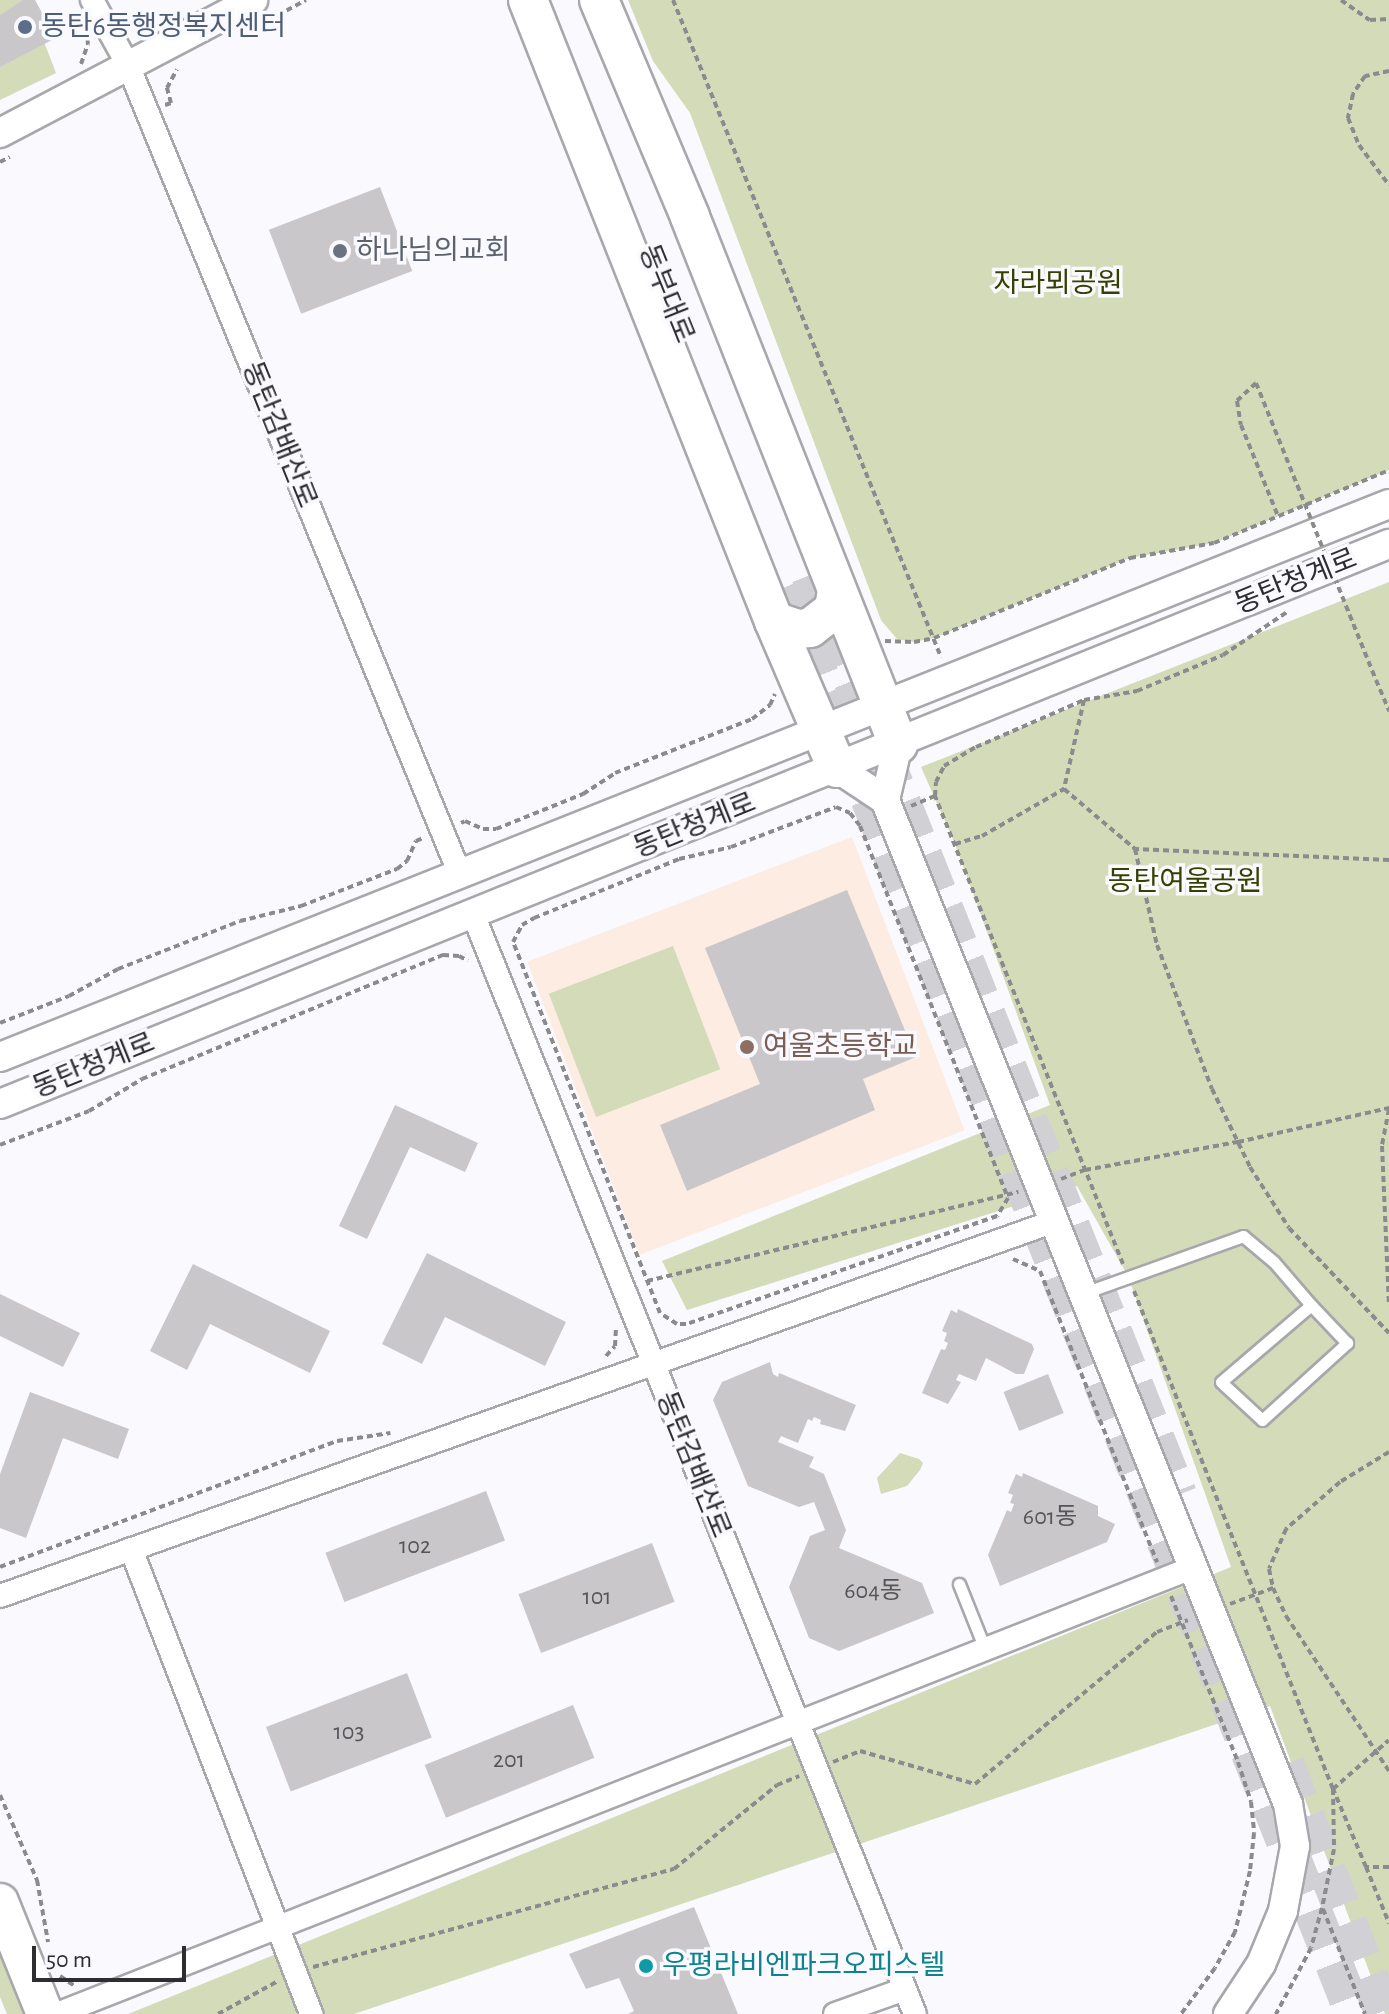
<!DOCTYPE html>
<meta charset="utf-8">
<style>
body{margin:0}
#map{position:relative;width:1389px;height:2014px;overflow:hidden;background:#f9f9fe;font-family:"Alegreya Sans","Noto Sans KR",sans-serif}
div>[style]{position:absolute}
[style*='--x']{left:calc(var(--x)*1px);top:calc(var(--y)*1px);width:calc(var(--w)*1px);rotate:calc(var(--a)*1deg)}
.education>*{inset:0;background:#fdece1;transform-origin:0 0}
.green>*{inset:0;background:#d3dbb9;transform-origin:0 0}
.building>*{inset:0;background:#cac7cb;transform-origin:0 0}
.trunk-tunnel>*{height:38px;margin-top:-19px;transform-origin:0;background:repeating-linear-gradient(90deg,#d0d0d5 0 38px,transparent 0 57px)}
.path>*{height:4px;margin-top:-2px;transform-origin:0;background:repeating-linear-gradient(90deg,#8b8b8e 0 6px,transparent 0 10px)}
.roads{filter:drop-shadow(2px 0 #a7a7ac) drop-shadow(-2px 0 #a7a7ac) drop-shadow(0 2px #a7a7ac) drop-shadow(0 -2px #a7a7ac)}
.service>*{height:11px;margin:-5.5px;padding:0 5.5px;transform-origin:5.5px;border-radius:5.5px;background:#fff}
.minor>*{height:22px;margin:-11px;padding:0 11px;transform-origin:11px;border-radius:11px;background:#fff}
.tertiary>*{height:28px;margin:-14px;padding:0 14px;transform-origin:14px;border-radius:14px;background:#fff}
.primary>*{height:36px;margin:-18px;padding:0 18px;transform-origin:18px;border-radius:18px;background:#fff}
.trunk>*{height:38px;margin:-19px;padding:0 19px;transform-origin:19px;border-radius:19px;background:#fff}
.path-bridge>*{height:4px;margin-top:-2px;transform-origin:0;background:repeating-linear-gradient(90deg,#8b8b8e 0 6px,transparent 0 10px)}
.dots>*{width:22px;height:22px;translate:-50% -50%;box-sizing:border-box;border:4px solid #f9f9fe;border-radius:50%}
span{translate:-50% -50%;white-space:nowrap;text-align:center;line-height:1.15;-webkit-text-stroke:7px #f9f9fe;paint-order:stroke}
.number-label{font-size:24px;color:#555457}
.number-label span{-webkit-text-stroke-width:0}
.service-label{font-size:28px;color:#4e5e75}
.left{translate:0 -50%;text-align:left}
.worship-label{font-size:28px;color:#5b616d}
.park-label{font-size:28px;color:#374003}
.street-label{font-size:28px;color:#2e2e30}
.education-label{font-size:28px;color:#785e54}
.culture-label{font-size:28px;color:#0d838f}
.scale{position:absolute;left:32px;top:1946px;width:154px;height:36px;box-sizing:border-box;border:4px solid #2e2e30;border-top:0;padding-left:10px;font-size:24px;line-height:28px;white-space:nowrap;color:#2e2e30;-webkit-text-stroke:6px #f9f9fe;paint-order:stroke}
</style>
<div id="map">
<div class="education">
<i style="left:852px;top:837px;width:314px;height:348px;rotate:69deg"></i>
</div>
<div class="green">
<i style="clip-path:polygon(0 0,28px 0,56px 73px,0 100px)"></i>
<i style="clip-path:polygon(628px 0,1389px 0,1389px 470px,1214px 543px,1130px 558px,934px 638px,914px 642px,897px 639px,881px 620px,690px 113px,653px 61px)"></i>
<i style="clip-path:polygon(1389px 582px,1389px 2014px,1385px 2014px,1270px 1706px,354px 2014px,128px 2014px,1231px 1567px,1128px 1276px,1077px 1186px,687px 1310px,662px 1261px,1050px 1105px,955px 844px,921px 767px)"></i>
<i style="left:673px;top:946px;width:132px;height:133px;rotate:69deg"></i>
<i style="clip-path:polygon(900px 1453px,919px 1459px,923px 1463px,920px 1470px,907px 1486px,881px 1494px,877px 1478px)"></i>
<i style="clip-path:polygon(0 1933px,33px 2014px,7px 2014px,0 1997px)"></i>
</div>
<div class="building">
<i style="clip-path:polygon(23px 0,35px 0,56px 38px,0 67px,0 15px)"></i>
<i style="left:380px;top:187px;width:90px;height:119px;rotate:69deg"></i>
<i style="clip-path:polygon(847px 890px,916px 1057px,863px 1079px,875px 1110px,687px 1191px,660px 1125px,760px 1084px,705px 948px)"></i>
<i style="clip-path:polygon(395px 1105px,478px 1143px,465px 1172px,410px 1147px,367px 1239px,339px 1226px)"></i>
<i style="clip-path:polygon(427px 1253px,566px 1322px,545px 1366px,445px 1317px,422px 1364px,382px 1344px)"></i>
<i style="clip-path:polygon(193px 1264px,330px 1331px,310px 1373px,210px 1324px,187px 1370px,150px 1351px)"></i>
<i style="clip-path:polygon(0 1294px,80px 1333px,63px 1367px,0 1336px)"></i>
<i style="clip-path:polygon(958px 1309px,1032px 1344px,1034px 1349px,1024px 1374px,1016px 1374px,986px 1358px,976px 1381px,959px 1374px,956px 1380px,961px 1382px,948px 1404px,922px 1393px,941px 1349px,945px 1350px,948px 1343px,944px 1341px,947px 1333px,942px 1331px,951px 1310px,957px 1313px)"></i>
<i style="clip-path:polygon(770px 1362px,773px 1374px,778px 1377px,779px 1373px,856px 1405px,845px 1431px,820px 1424px,821px 1420px,814px 1417px,812px 1421px,808px 1419px,798px 1443px,781px 1436px,778px 1442px,814px 1457px,809px 1467px,824px 1474px,846px 1530px,839px 1548px,922px 1583px,934px 1613px,839px 1651px,809px 1638px,789px 1587px,810px 1536px,825px 1530px,814px 1502px,799px 1507px,748px 1486px,713px 1400px,722px 1382px)"></i>
<i style="left:1048px;top:1374px;width:42px;height:48px;rotate:68deg"></i>
<i style="clip-path:polygon(30px 1392px,129px 1429px,118px 1459px,63px 1438px,26px 1538px,0 1528px,0 1474px)"></i>
<i style="clip-path:polygon(1023px 1473px,1098px 1506px,1098px 1516px,1115px 1524px,1107px 1542px,1000px 1586px,988px 1555px,1007px 1510px,1011px 1512px,1014px 1504px,1010px 1503px,1013px 1495px,1008px 1493px,1016px 1474px,1022px 1477px)"></i>
<i style="left:486px;top:1491px;width:53px;height:172px;rotate:69deg"></i>
<i style="left:652px;top:1543px;width:63px;height:143px;rotate:69deg"></i>
<i style="left:407px;top:1673px;width:69px;height:151px;rotate:69deg"></i>
<i style="left:573px;top:1705px;width:57px;height:160px;rotate:68deg"></i>
<i style="clip-path:polygon(694px 1907px,738px 2014px,628px 2014px,634px 2011px,619px 1978px,586px 1989px,569px 1954px)"></i>
</div>
<div class="trunk-tunnel">
<i style="--x:810;--y:575;--w:135;--a:68.2"></i>
<i style="--x:785;--y:587;--w:1536;--a:68.26"></i>
<i style="--x:881;--y:750;--w:802;--a:68.26"></i>
<i style="--x:1285;--y:1764;--w:269;--a:68.4"></i>
</div>
<div class="path">
<i style="--x:673;--y:0;--w:710;--a:67.81"></i>
<i style="--x:1341;--y:0;--w:35;--a:35"></i>
<i style="--x:1370;--y:20;--w:19;--a:-3"></i>
<i style="--x:126;--y:16;--w:13;--a:39"></i>
<i style="--x:136;--y:24;--w:18;--a:0"></i>
<i style="--x:269;--y:20;--w:42;--a:-28.4"></i>
<i style="--x:81;--y:64;--w:21;--a:-71"></i>
<i style="--x:88;--y:44;--w:8;--a:-97"></i>
<i style="--x:1389;--y:71;--w:25;--a:168"></i>
<i style="--x:1365;--y:76;--w:22;--a:124"></i>
<i style="--x:1353;--y:94;--w:25;--a:102"></i>
<i style="--x:1348;--y:118;--w:29;--a:68"></i>
<i style="--x:1359;--y:145;--w:50;--a:53.1"></i>
<i style="--x:165;--y:105;--w:6;--a:-18"></i>
<i style="--x:171;--y:103;--w:16;--a:-105"></i>
<i style="--x:167;--y:88;--w:21;--a:-62"></i>
<i style="--x:0;--y:162;--w:11;--a:-27"></i>
<i style="--x:1256;--y:383;--w:26;--a:137"></i>
<i style="--x:1237;--y:401;--w:24;--a:81"></i>
<i style="--x:1241;--y:425;--w:98;--a:67.9"></i>
<i style="--x:885;--y:641;--w:29;--a:2"></i>
<i style="--x:914;--y:642;--w:20;--a:-11"></i>
<i style="--x:934;--y:638;--w:212;--a:-22.2"></i>
<i style="--x:1130;--y:558;--w:85;--a:-10.1"></i>
<i style="--x:1214;--y:543;--w:190;--a:-22.6"></i>
<i style="--x:1376;--y:680;--w:34;--a:67"></i>
<i style="--x:1084;--y:700;--w:91;--a:102.7"></i>
<i style="--x:1064;--y:789;--w:93;--a:40.2"></i>
<i style="--x:911;--y:806;--w:26;--a:-23"></i>
<i style="--x:836;--y:807;--w:15;--a:23"></i>
<i style="--x:850;--y:813;--w:16;--a:52"></i>
<i style="--x:860;--y:826;--w:400;--a:68.3"></i>
<i style="--x:1008;--y:1198;--w:21;--a:121"></i>
<i style="--x:997;--y:1216;--w:329;--a:160.8"></i>
<i style="--x:686;--y:1324;--w:9;--a:180"></i>
<i style="--x:677;--y:1324;--w:20;--a:-147"></i>
<i style="--x:660;--y:1313;--w:399;--a:-111.6"></i>
<i style="--x:513;--y:942;--w:19;--a:-62"></i>
<i style="--x:522;--y:925;--w:14;--a:-30"></i>
<i style="--x:534;--y:918;--w:157;--a:-22.1"></i>
<i style="--x:679;--y:859;--w:53;--a:-13"></i>
<i style="--x:731;--y:847;--w:112;--a:-20.9"></i>
<i style="--x:461;--y:823;--w:4;--a:-27"></i>
<i style="--x:465;--y:821;--w:20;--a:24"></i>
<i style="--x:483;--y:829;--w:13;--a:0"></i>
<i style="--x:496;--y:829;--w:94;--a:-21.9"></i>
<i style="--x:583;--y:794;--w:38;--a:-33"></i>
<i style="--x:615;--y:773;--w:147;--a:-21.5"></i>
<i style="--x:752;--y:719;--w:23;--a:-38"></i>
<i style="--x:770;--y:705;--w:12;--a:-66"></i>
<i style="--x:955;--y:844;--w:28;--a:-17"></i>
<i style="--x:982;--y:836;--w:95;--a:-29.8"></i>
<i style="--x:1389;--y:860;--w:254;--a:-177.5"></i>
<i style="--x:1135;--y:849;--w:98;--a:77.1"></i>
<i style="--x:1157;--y:945;--w:154;--a:69.1"></i>
<i style="--x:1212;--y:1089;--w:87;--a:64"></i>
<i style="--x:1250;--y:1167;--w:72;--a:57.4"></i>
<i style="--x:1289;--y:1228;--w:145;--a:46.4"></i>
<i style="--x:0;--y:1023;--w:74;--a:-21.4"></i>
<i style="--x:69;--y:996;--w:56;--a:-28.9"></i>
<i style="--x:118;--y:969;--w:131;--a:-21.5"></i>
<i style="--x:240;--y:921;--w:63;--a:-13.8"></i>
<i style="--x:301;--y:906;--w:103;--a:-21.1"></i>
<i style="--x:397;--y:869;--w:13;--a:-39"></i>
<i style="--x:407;--y:861;--w:22;--a:-66"></i>
<i style="--x:416;--y:841;--w:8;--a:-23"></i>
<i style="--x:1389;--y:1109;--w:38;--a:101"></i>
<i style="--x:1382;--y:1146;--w:160;--a:87.5"></i>
<i style="--x:0;--y:1145;--w:95;--a:-20.9"></i>
<i style="--x:89;--y:1111;--w:62;--a:-31.1"></i>
<i style="--x:142;--y:1079;--w:326;--a:-22.4"></i>
<i style="--x:443;--y:955;--w:16;--a:4"></i>
<i style="--x:459;--y:956;--w:10;--a:29"></i>
<i style="--x:1061;--y:1179;--w:26;--a:-21"></i>
<i style="--x:1085;--y:1170;--w:156;--a:-10.4"></i>
<i style="--x:1238;--y:1142;--w:155;--a:-12.7"></i>
<i style="--x:1013;--y:1259;--w:30;--a:24"></i>
<i style="--x:1040;--y:1271;--w:314;--a:68.1"></i>
<i style="--x:1123;--y:1264;--w:504;--a:-111.89"></i>
<i style="--x:935;--y:796;--w:14;--a:-86"></i>
<i style="--x:936;--y:782;--w:18;--a:-63"></i>
<i style="--x:944;--y:766;--w:37;--a:-31"></i>
<i style="--x:976;--y:747;--w:118;--a:-23.5"></i>
<i style="--x:1084;--y:700;--w:54;--a:-9.6"></i>
<i style="--x:1137;--y:691;--w:93;--a:-22.7"></i>
<i style="--x:1223;--y:655;--w:77;--a:-33.9"></i>
<i style="--x:647;--y:1281;--w:382;--a:-13.5"></i>
<i style="--x:1134;--y:1291;--w:536;--a:68.22"></i>
<i style="--x:1333;--y:1789;--w:60;--a:89"></i>
<i style="--x:1334;--y:1849;--w:60;--a:101.5"></i>
<i style="--x:1322;--y:1908;--w:41;--a:105.4"></i>
<i style="--x:1311;--y:1948;--w:75;--a:117.9"></i>
<i style="--x:606;--y:1356;--w:13;--a:-48"></i>
<i style="--x:615;--y:1346;--w:17;--a:-87"></i>
<i style="--x:1389;--y:1452;--w:57;--a:148.5"></i>
<i style="--x:1340;--y:1482;--w:72;--a:139"></i>
<i style="--x:1286;--y:1529;--w:43;--a:113"></i>
<i style="--x:1269;--y:1569;--w:19;--a:78"></i>
<i style="--x:1273;--y:1588;--w:31;--a:65"></i>
<i style="--x:1286;--y:1616;--w:186;--a:56.4"></i>
<i style="--x:0;--y:1567;--w:360;--a:-20.5"></i>
<i style="--x:337;--y:1441;--w:54;--a:-8.6"></i>
<i style="--x:1171;--y:1596;--w:179;--a:68"></i>
<i style="--x:1238;--y:1762;--w:42;--a:72"></i>
<i style="--x:1251;--y:1802;--w:31;--a:84"></i>
<i style="--x:1254;--y:1833;--w:38;--a:96"></i>
<i style="--x:1250;--y:1871;--w:63;--a:103.8"></i>
<i style="--x:1235;--y:1932;--w:41;--a:119.1"></i>
<i style="--x:1215;--y:1968;--w:57;--a:126.5"></i>
<i style="--x:1230;--y:1604;--w:46;--a:-20.4"></i>
<i style="--x:833;--y:1762;--w:29;--a:-22"></i>
<i style="--x:860;--y:1751;--w:120;--a:16"></i>
<i style="--x:975;--y:1784;--w:237;--a:-39.9"></i>
<i style="--x:1157;--y:1632;--w:33;--a:-21"></i>
<i style="--x:0;--y:1795;--w:93;--a:66.5"></i>
<i style="--x:37;--y:1880;--w:63;--a:79.9"></i>
<i style="--x:1366;--y:1867;--w:85;--a:-112.9"></i>
<i style="--x:1333;--y:1789;--w:74;--a:-41.2"></i>
<i style="--x:1389;--y:1867;--w:23;--a:180"></i>
<i style="--x:1366;--y:1867;--w:61;--a:67.7"></i>
<i style="--x:1323;--y:1909;--w:113;--a:68.2"></i>
<i style="--x:313;--y:1967;--w:374;--a:-15.2"></i>
<i style="--x:674;--y:1869;--w:133;--a:-39.2"></i>
<i style="--x:777;--y:1785;--w:24;--a:-22"></i>
<i style="--x:60;--y:1976;--w:18;--a:34"></i>
<i style="--x:218;--y:2014;--w:68;--a:-28.8"></i>
</div>
<div class="roads">
<div class="service">
<i style="--x:1084;--y:1293;--w:169;--a:-19.7"></i>
<i style="--x:1243;--y:1236;--w:40;--a:40"></i>
<i style="--x:1274;--y:1262;--w:57;--a:49.3"></i>
<i style="--x:1311;--y:1305;--w:118;--a:139.5"></i>
<i style="--x:1221;--y:1382;--w:56;--a:42.8"></i>
<i style="--x:1262;--y:1420;--w:115;--a:-42.2"></i>
<i style="--x:1347;--y:1343;--w:52;--a:-133.5"></i>
<i style="--x:959;--y:1584;--w:70;--a:68.2"></i>
</div>
<div class="minor">
<i style="--x:92;--y:0;--w:74;--a:61"></i>
<i style="--x:128;--y:65;--w:872;--a:67.7"></i>
<i style="--x:473;--y:914;--w:1185;--a:68.11"></i>
<i style="--x:131;--y:1549;--w:499;--a:68.8"></i>
<i style="--x:0;--y:1596;--w:1120;--a:-19.57"></i>
<i style="--x:57;--y:2014;--w:1222;--a:-21.46"></i>
<i style="--x:835;--y:2014;--w:74;--a:-19.7"></i>
</div>
<div class="tertiary">
<i style="--x:0;--y:133;--w:286;--a:-27.7"></i>
<i style="--x:837;--y:768;--w:58;--a:33.7"></i>
<i style="--x:885;--y:800;--w:1082;--a:68.13"></i>
<i style="--x:1288;--y:1804;--w:43;--a:80.5"></i>
<i style="--x:1295;--y:1846;--w:66;--a:100.5"></i>
<i style="--x:1283;--y:1911;--w:57;--a:112.5"></i>
<i style="--x:1261;--y:1964;--w:60;--a:123.4"></i>
<i style="--x:885;--y:800;--w:57;--a:-76.9"></i>
<i style="--x:0;--y:1057;--w:1495;--a:-21.71"></i>
<i style="--x:0;--y:1104;--w:1498;--a:-21.96"></i>
</div>
<div class="primary">
<i style="--x:0;--y:1902;--w:121;--a:68.1"></i>
</div>
<div class="trunk">
<i style="--x:528;--y:0;--w:668;--a:68.39"></i>
<i style="--x:774;--y:621;--w:160;--a:66.8"></i>
<i style="--x:599;--y:0;--w:235;--a:67.2"></i>
<i style="--x:690;--y:217;--w:567;--a:68.46"></i>
<i style="--x:774;--y:621;--w:24;--a:19"></i>
<i style="--x:797;--y:629;--w:13;--a:-4"></i>
<i style="--x:810;--y:628;--w:31;--a:-38"></i>
<i style="--x:834;--y:609;--w:18;--a:-81"></i>
</div>
</div>
<div class="path-bridge">
<i style="--x:1256;--y:383;--w:320;--a:68"></i>
</div>
<div class="dots">
<i style="left:25px;top:27px;background:#5c6f8a"></i>
<i style="left:340px;top:251px;background:#6b7280"></i>
<i style="left:747px;top:1047px;background:#8d6e63"></i>
<i style="left:646px;top:1966px;background:#0f9aa8"></i>
</div>
<div class="number-label">
<span style="left:1050px;top:1518px">601동</span>
<span style="left:415px;top:1547px">102</span>
<span style="left:873px;top:1592px">604동</span>
<span style="left:597px;top:1598px">101</span>
<span style="left:349px;top:1733px">103</span>
<span style="left:509px;top:1761px">201</span>
</div>
<div class="service-label">
<span class="left" style="left:41px;top:27px">동탄6동행정복지센터</span>
</div>
<div class="worship-label">
<span class="left" style="left:356px;top:251px">하나님의교회</span>
</div>
<div class="park-label">
<span style="left:1058px;top:284px">자라뫼공원</span>
<span style="left:1185px;top:882px">동탄여울공원</span>
</div>
<div class="street-label">
<span style="left:666px;top:294px;rotate:68deg">동부대로</span>
<span style="left:279px;top:435px;rotate:68deg">동탄감배산로</span>
<span style="left:1296px;top:582px;rotate:-22deg">동탄청계로</span>
<span style="left:695px;top:826px;rotate:-22deg">동탄청계로</span>
<span style="left:94px;top:1066px;rotate:-22deg">동탄청계로</span>
<span style="left:693px;top:1465px;rotate:68deg">동탄감배산로</span>
</div>
<div class="education-label">
<span class="left" style="left:763px;top:1047px">여울초등학교</span>
</div>
<div class="culture-label">
<span class="left" style="left:662px;top:1966px">우평라비엔파크오피스텔</span>
</div>
<div class="scale">50 m</div>
</div>
